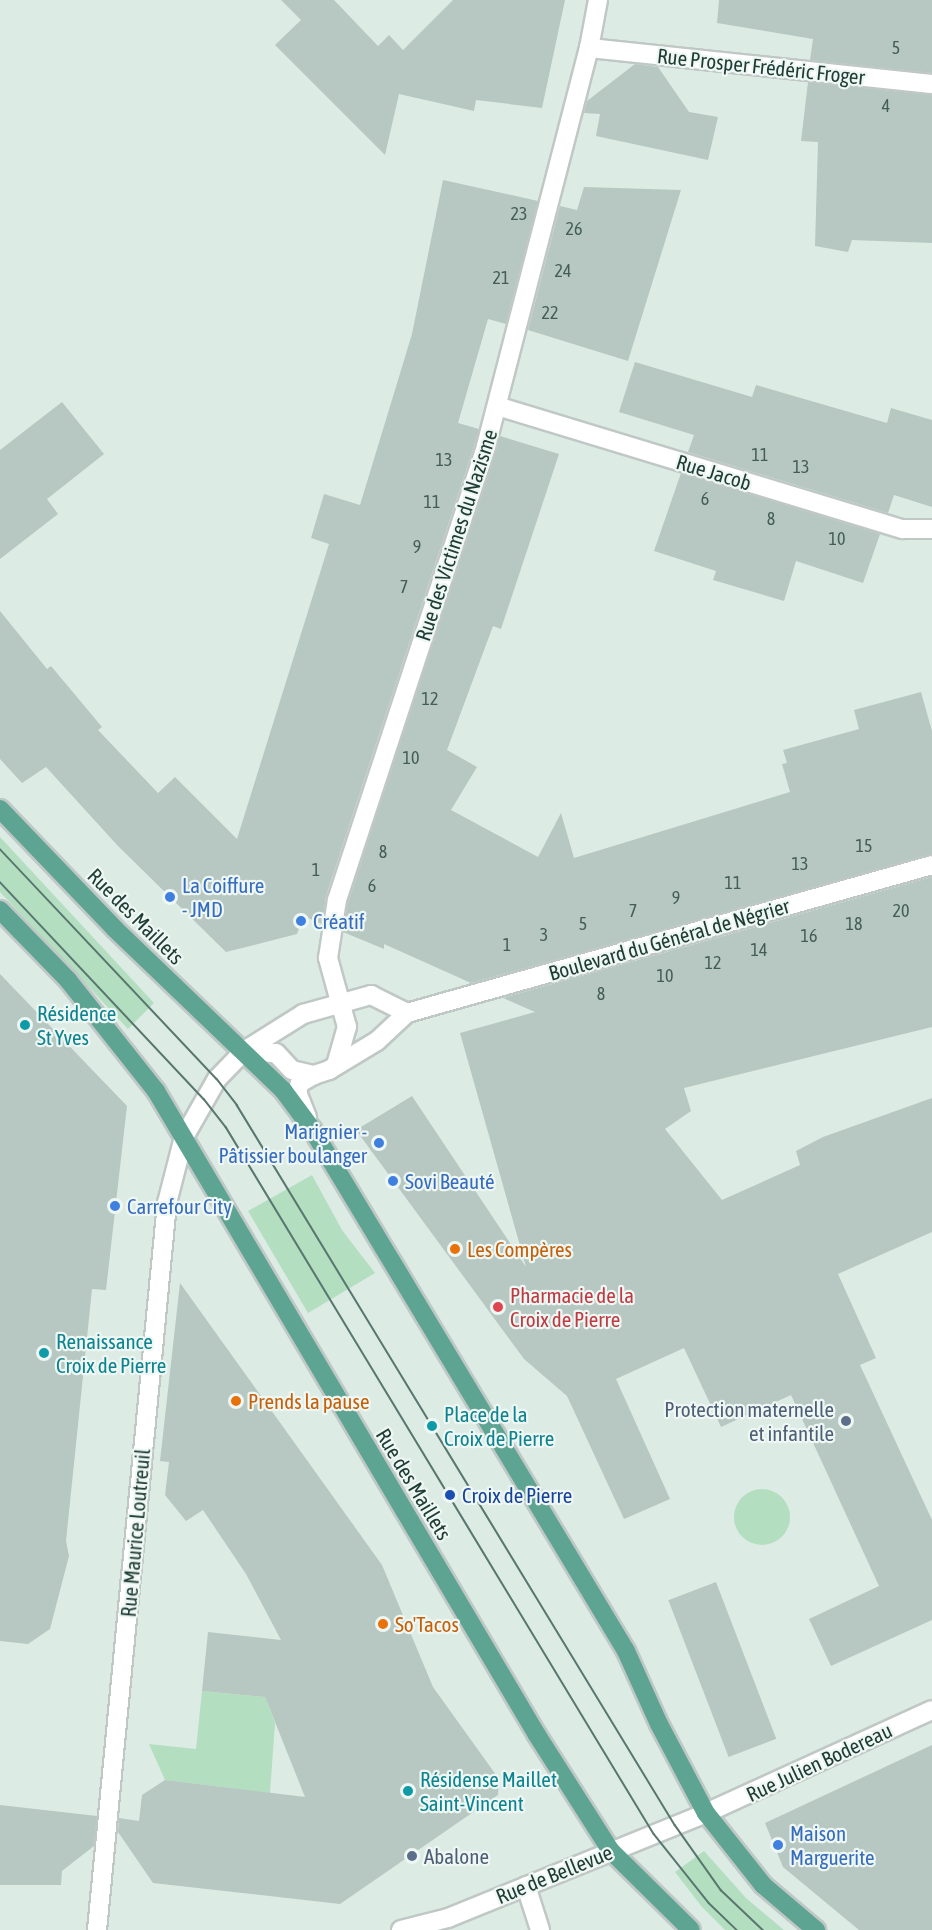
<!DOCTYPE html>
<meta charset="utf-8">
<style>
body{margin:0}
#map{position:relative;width:932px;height:1930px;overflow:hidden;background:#ddebe5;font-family:"Asap Condensed",sans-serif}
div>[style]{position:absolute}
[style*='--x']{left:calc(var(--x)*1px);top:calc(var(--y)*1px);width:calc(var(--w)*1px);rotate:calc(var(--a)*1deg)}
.green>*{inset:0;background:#b4dec0}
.round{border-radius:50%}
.building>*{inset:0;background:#b6c8c1;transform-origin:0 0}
.roads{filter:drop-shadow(2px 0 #c0c8c6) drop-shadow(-2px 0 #c0c8c6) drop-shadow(0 2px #c0c8c6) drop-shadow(0 -2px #c0c8c6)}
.street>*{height:18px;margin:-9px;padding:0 9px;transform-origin:9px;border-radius:9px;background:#fff}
.primary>*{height:18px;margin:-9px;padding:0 9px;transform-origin:9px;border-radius:9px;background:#5ea493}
.tram>*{height:1.5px;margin:-0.75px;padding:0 0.75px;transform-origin:0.75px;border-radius:0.75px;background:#58776f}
.dots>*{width:16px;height:16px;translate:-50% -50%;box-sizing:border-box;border:3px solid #eef7f3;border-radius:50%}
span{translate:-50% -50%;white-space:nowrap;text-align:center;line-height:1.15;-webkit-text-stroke:4.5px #eef7f3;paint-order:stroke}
.number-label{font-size:18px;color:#445e57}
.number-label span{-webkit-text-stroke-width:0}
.street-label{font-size:21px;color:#1e3b34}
.shop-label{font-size:21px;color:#366cbe}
.left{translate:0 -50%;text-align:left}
.right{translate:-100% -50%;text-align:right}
.culture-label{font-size:21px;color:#0d838f}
.food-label{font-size:21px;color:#c56008}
.health-label{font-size:21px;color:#be3a42}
.service-label{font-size:21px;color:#4e5e75}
.transit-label{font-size:21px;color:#164399}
</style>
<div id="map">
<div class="green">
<i style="clip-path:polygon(0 837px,154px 1003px,128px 1029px,0 892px)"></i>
<i style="clip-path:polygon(312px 1175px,342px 1230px,375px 1273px,308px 1313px,248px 1211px)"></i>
<i class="round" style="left:734px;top:1489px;width:56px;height:56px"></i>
<i style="clip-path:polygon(202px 1691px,265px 1697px,275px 1723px,270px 1793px,165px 1780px,149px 1744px,196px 1749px)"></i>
<i style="clip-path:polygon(704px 1851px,746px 1898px,784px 1930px,725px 1930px,702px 1907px,675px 1872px)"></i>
</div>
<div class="building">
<i style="clip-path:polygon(281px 0,334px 0,378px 46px,389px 35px,403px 50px,453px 0,565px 0,542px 108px,476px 100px,474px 111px,399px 94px,385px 155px,275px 45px,301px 20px)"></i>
<i style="clip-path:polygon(719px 0,932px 0,932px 73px,810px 60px,813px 39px,717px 23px)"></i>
<i style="clip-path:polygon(635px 64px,658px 67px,689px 112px,718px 117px,708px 160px,596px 136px,600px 114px,584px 113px,587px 101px)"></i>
<i style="clip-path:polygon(808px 82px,932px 95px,932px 243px,852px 240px,848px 252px,815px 246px,818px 142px,801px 141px)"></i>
<i style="clip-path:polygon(443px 180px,538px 201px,506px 324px,488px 319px,458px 423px,479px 429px,475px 443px,326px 896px,322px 924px,303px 916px,297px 934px,226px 952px,118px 846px,46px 767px,22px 783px,0 759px,0 611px,47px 669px,51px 666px,102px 727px,98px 730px,158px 793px,175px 777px,237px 839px,329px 544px,311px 538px,324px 494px,360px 505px,412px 334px)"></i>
<i style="clip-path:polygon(584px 187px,681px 190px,628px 361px,528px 330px,560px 206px,577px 210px)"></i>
<i style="clip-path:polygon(635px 362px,752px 397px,756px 385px,887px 423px,891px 408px,932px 420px,932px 507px,894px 495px,888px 513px,688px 452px,694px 435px,619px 412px)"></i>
<i style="clip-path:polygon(62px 402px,104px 454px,47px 499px,58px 514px,0 559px,0 450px)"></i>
<i style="clip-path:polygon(500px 436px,559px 454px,501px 629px,493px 626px,447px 750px,477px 767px,451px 810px,538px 857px,561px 813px,574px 858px,790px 792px,782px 764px,787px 763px,783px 750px,859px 729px,854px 710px,921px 692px,932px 731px,932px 854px,471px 983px,384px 944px,384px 949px,343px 932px,348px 903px)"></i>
<i style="clip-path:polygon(681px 473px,880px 534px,863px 583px,796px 561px,784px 601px,713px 580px,716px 571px,654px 551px)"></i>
<i style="clip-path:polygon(932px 877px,932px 1027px,684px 1088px,691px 1111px,665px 1129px,722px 1200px,800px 1165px,796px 1151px,823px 1137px,932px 1098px,932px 1232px,838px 1274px,876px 1358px,860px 1365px,932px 1520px,932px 1620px,831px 1666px,809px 1619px,879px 1586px,791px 1395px,721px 1427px,684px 1348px,616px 1379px,670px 1499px,624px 1519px,567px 1396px,524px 1359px,356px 1130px,412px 1096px,526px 1267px,460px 1033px,535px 1012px,503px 998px)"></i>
<i style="clip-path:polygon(0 974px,127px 1106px,106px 1290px,92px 1289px,66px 1541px,69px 1556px,50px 1629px,28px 1644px,0 1641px)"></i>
<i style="clip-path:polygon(180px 1283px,382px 1565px,433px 1687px,499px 1779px,498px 1795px,340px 1904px,153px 1883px,118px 1832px,119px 1818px,139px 1821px,142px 1795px,165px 1780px,305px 1797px,265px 1697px,202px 1691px,208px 1632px,281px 1640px,246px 1574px,203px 1510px,186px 1521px,165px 1495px,169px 1462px,160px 1461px)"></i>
<i style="left:716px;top:1582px;width:168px;height:51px;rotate:69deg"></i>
<i style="clip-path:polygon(932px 1745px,932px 1930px,859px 1930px,783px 1867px,765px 1823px)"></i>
<i style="clip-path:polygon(0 1805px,97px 1816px,94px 1846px,62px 1871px,61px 1885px,0 1885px)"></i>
</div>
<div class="roads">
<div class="street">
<i style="--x:589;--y:48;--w:345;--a:6"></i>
<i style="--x:497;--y:406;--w:424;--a:16.9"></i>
<i style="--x:903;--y:529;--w:29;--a:0"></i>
<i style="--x:245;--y:1051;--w:31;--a:4"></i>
<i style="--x:276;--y:1053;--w:23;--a:47"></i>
<i style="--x:292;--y:1070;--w:23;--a:13"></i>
<i style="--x:314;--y:1075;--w:16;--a:-18"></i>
<i style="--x:329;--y:1070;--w:56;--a:-31.1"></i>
<i style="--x:377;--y:1041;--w:41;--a:-43"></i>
<i style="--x:407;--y:1013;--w:545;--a:-15.74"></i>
<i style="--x:336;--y:1065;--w:40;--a:-74"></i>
<i style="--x:347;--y:1027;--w:72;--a:-105.4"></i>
<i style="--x:328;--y:958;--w:59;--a:-81.2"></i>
<i style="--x:337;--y:900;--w:478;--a:-71.8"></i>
<i style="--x:486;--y:446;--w:411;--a:-75.5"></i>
<i style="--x:589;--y:48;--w:49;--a:-79.4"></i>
<i style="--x:307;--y:1117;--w:27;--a:-112"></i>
<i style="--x:297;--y:1092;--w:9;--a:-72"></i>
<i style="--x:300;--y:1083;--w:16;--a:-30"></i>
<i style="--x:526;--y:1886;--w:46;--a:72.3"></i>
<i style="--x:97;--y:1930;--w:730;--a:-84.5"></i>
<i style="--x:167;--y:1203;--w:68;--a:-75.6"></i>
<i style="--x:184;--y:1137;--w:67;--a:-60.4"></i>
<i style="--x:217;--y:1079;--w:39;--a:-46"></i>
<i style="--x:244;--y:1051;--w:70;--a:-32.1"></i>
<i style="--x:303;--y:1014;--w:71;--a:-15.6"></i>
<i style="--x:371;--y:995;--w:40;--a:26.6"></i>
<i style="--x:401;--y:1930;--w:49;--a:-14.3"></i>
<i style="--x:448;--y:1918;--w:279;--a:-22.1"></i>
<i style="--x:706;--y:1813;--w:248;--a:-24.5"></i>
</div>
<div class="primary">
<i style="--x:0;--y:809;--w:166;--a:46.2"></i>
<i style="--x:115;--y:929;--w:233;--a:43.8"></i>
<i style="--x:283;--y:1090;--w:49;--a:53.4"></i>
<i style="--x:312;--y:1129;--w:609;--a:58.97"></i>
<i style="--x:626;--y:1651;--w:80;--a:65.7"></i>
<i style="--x:659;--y:1724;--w:101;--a:62.2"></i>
<i style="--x:706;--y:1813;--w:92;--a:51.6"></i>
<i style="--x:763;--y:1885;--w:70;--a:40.3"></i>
<i style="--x:0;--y:910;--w:98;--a:45.8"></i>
<i style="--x:68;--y:980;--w:142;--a:51.6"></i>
<i style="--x:156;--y:1091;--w:748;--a:59.39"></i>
<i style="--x:537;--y:1735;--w:138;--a:57.5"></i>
<i style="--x:611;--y:1851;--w:112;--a:44.6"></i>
</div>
</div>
<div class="tram">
<i style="--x:0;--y:849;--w:316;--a:46.7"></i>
<i style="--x:217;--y:1079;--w:33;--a:52"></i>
<i style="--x:237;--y:1105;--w:843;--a:58.69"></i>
<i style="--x:675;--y:1825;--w:80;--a:54.7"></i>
<i style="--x:721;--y:1890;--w:58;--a:43.6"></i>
<i style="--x:0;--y:882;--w:298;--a:46.8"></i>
<i style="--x:204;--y:1099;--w:36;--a:52"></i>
<i style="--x:226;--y:1127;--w:826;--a:58.81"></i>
<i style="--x:654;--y:1834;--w:88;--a:51.4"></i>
<i style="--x:709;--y:1903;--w:39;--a:44"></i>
</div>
<div class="dots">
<i style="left:170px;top:897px;background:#3f7fe0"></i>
<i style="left:301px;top:921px;background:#3f7fe0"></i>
<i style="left:25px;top:1025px;background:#0f9aa8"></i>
<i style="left:379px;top:1143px;background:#3f7fe0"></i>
<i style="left:393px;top:1181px;background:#3f7fe0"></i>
<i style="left:115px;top:1206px;background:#3f7fe0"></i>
<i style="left:455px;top:1249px;background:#e8710a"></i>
<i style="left:498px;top:1307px;background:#e0444e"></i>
<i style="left:44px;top:1353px;background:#0f9aa8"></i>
<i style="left:236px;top:1401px;background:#e8710a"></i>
<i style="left:846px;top:1421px;background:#5c6f8a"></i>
<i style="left:432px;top:1426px;background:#0f9aa8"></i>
<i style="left:450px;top:1495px;background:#1a4fb4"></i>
<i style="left:383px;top:1624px;background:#e8710a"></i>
<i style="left:408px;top:1791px;background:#0f9aa8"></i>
<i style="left:778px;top:1845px;background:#3f7fe0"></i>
<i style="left:412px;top:1856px;background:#5c6f8a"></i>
</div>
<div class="number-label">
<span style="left:896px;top:48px">5</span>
<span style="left:886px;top:106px">4</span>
<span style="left:519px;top:214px">23</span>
<span style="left:574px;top:229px">26</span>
<span style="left:563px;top:271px">24</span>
<span style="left:501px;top:278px">21</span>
<span style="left:550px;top:313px">22</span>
<span style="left:760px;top:455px">11</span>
<span style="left:444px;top:460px">13</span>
<span style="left:801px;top:467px">13</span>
<span style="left:705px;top:499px">6</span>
<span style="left:432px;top:502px">11</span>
<span style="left:771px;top:519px">8</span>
<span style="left:837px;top:539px">10</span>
<span style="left:417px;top:547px">9</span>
<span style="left:404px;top:587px">7</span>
<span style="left:430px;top:699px">12</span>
<span style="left:411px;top:758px">10</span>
<span style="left:864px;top:846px">15</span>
<span style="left:383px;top:852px">8</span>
<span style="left:800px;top:864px">13</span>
<span style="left:316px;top:870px">1</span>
<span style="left:733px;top:883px">11</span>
<span style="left:372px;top:886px">6</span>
<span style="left:676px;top:898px">9</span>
<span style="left:633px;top:911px">7</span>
<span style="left:901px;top:911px">20</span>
<span style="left:583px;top:924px">5</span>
<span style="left:854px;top:924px">18</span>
<span style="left:544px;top:935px">3</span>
<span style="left:809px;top:936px">16</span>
<span style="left:507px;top:945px">1</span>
<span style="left:759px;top:950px">14</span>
<span style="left:713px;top:963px">12</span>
<span style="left:665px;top:976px">10</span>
<span style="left:601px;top:994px">8</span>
</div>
<div class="street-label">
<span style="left:761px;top:66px;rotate:6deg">Rue Prosper Frédéric Froger</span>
<span style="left:714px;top:472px;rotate:17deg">Rue Jacob</span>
<span style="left:456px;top:535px;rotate:-72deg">Rue des Victimes du Nazisme</span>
<span style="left:136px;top:916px;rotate:45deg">Rue des Maillets</span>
<span style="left:669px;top:939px;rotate:-16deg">Boulevard du Général de Négrier</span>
<span style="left:414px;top:1484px;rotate:59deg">Rue des Maillets</span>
<span style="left:135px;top:1533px;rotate:-85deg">Rue Maurice Loutreuil</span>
<span style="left:819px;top:1762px;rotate:-25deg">Rue Julien Bodereau</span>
<span style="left:554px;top:1874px;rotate:-22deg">Rue de Bellevue</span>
</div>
<div class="shop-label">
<span class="left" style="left:182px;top:897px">La Coiffure<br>- JMD</span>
<span class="left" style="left:313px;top:921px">Créatif</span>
<span class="right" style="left:367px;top:1143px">Marignier -<br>Pâtissier boulanger</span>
<span class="left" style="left:405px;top:1181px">Sovi Beauté</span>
<span class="left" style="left:127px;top:1206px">Carrefour City</span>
<span class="left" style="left:790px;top:1845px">Maison<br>Marguerite</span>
</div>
<div class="culture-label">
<span class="left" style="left:37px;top:1025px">Résidence<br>St Yves</span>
<span class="left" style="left:56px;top:1353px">Renaissance<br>Croix de Pierre</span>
<span class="left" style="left:444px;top:1426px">Place de la<br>Croix de Pierre</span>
<span class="left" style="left:420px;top:1791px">Résidense Maillet<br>Saint-Vincent</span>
</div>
<div class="food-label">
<span class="left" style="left:467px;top:1249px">Les Compères</span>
<span class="left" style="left:248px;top:1401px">Prends la pause</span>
<span class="left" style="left:395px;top:1624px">So'Tacos</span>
</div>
<div class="health-label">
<span class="left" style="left:510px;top:1307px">Pharmacie de la<br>Croix de Pierre</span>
</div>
<div class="service-label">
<span class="right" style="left:834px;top:1421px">Protection maternelle<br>et infantile</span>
<span class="left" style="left:424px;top:1856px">Abalone</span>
</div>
<div class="transit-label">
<span class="left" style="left:462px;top:1495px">Croix de Pierre</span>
</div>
</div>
